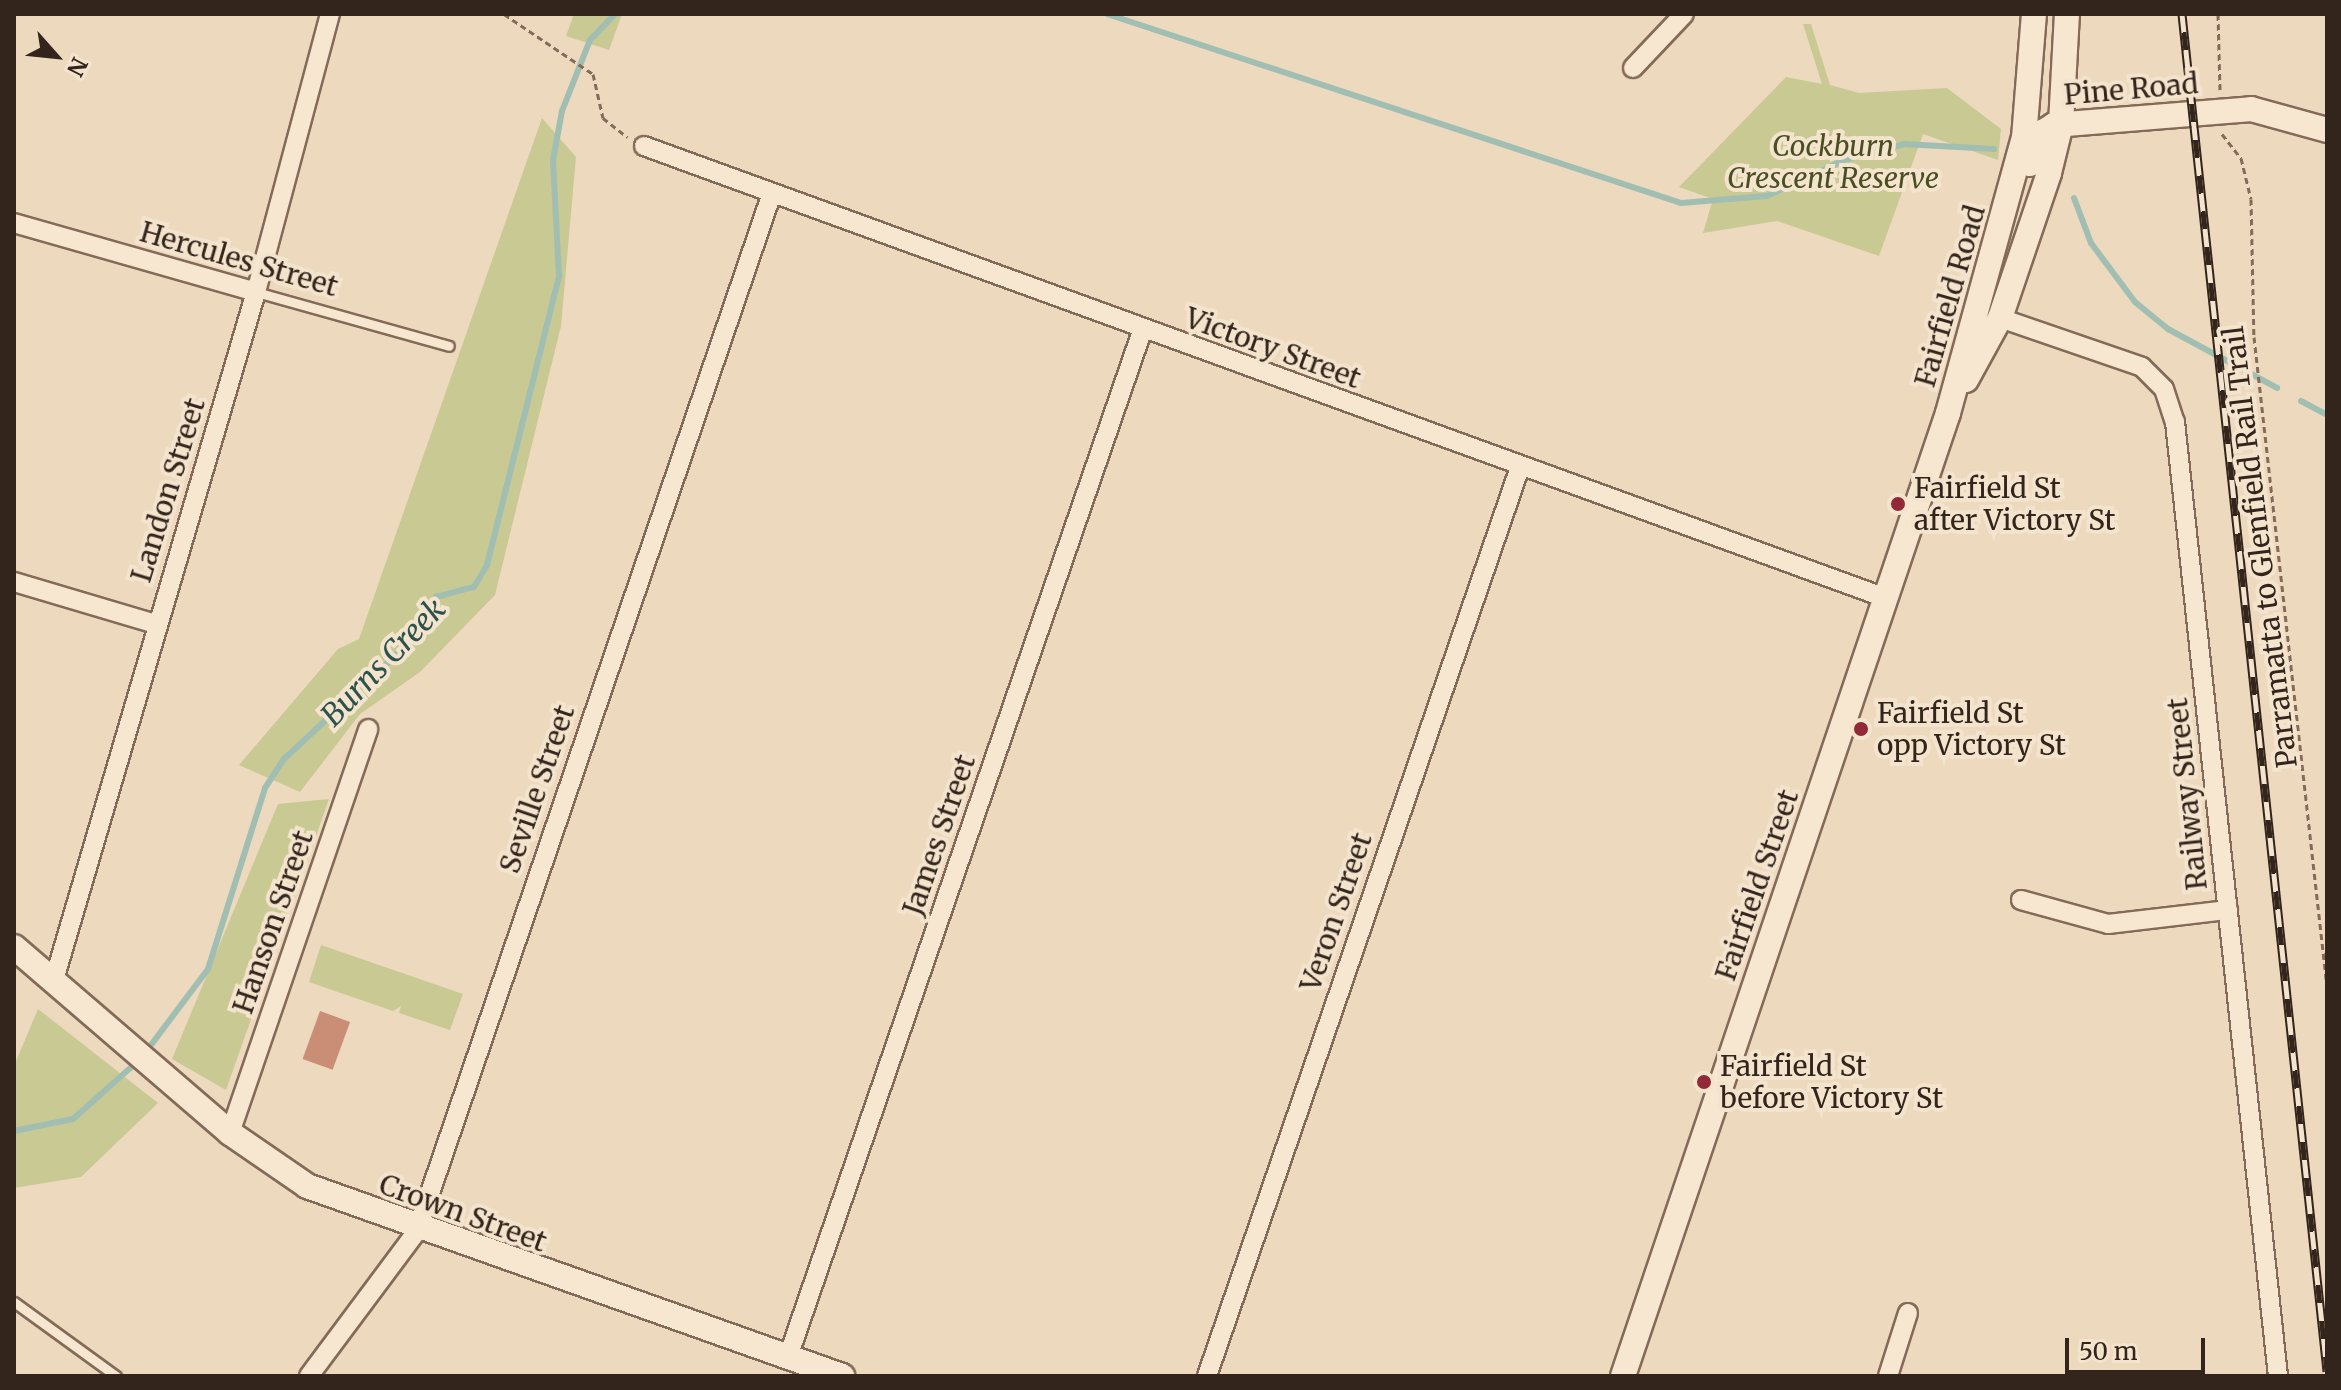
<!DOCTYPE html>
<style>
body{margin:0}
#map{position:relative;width:2341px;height:1390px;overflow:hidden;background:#ecd9be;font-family:Merriweather,serif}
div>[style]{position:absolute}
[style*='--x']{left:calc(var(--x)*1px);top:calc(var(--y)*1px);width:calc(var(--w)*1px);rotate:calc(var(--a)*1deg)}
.green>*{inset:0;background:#c9c993}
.stream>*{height:6px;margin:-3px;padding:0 3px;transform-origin:3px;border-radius:3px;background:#a1beb2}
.building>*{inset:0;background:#c98e75;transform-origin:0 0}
.path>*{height:3px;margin-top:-1.5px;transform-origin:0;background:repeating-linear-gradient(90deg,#846a58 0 6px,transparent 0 10px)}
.roads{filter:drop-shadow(2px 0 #846a58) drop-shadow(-2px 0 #846a58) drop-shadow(0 2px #846a58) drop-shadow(0 -2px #846a58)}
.lane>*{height:9px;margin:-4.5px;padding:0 4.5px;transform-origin:4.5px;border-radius:4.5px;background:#f7e7d1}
.street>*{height:18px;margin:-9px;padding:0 9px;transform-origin:9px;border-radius:9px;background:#f7e7d1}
.secondary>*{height:24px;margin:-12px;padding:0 12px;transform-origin:12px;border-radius:12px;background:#f7e7d1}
.rail>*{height:9px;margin-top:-4.5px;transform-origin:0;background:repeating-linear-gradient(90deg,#f4e4cd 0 18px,#33241c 0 36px);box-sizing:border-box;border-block:2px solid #33241c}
.dots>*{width:22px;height:22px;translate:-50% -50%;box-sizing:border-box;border:4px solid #f4e4cd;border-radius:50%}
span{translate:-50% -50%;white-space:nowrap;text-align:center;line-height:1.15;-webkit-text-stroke:8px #f4e4cd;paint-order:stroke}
.street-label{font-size:28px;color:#33241c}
.park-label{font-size:28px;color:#494f23;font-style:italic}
.poi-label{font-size:28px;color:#33241c}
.left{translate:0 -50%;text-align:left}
.water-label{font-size:30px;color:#2b534c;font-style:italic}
.frame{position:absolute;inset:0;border:16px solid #33241c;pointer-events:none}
.north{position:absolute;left:16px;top:16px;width:80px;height:80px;-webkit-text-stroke:6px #f4e4cd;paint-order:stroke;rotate:117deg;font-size:22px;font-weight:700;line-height:32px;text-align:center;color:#33241c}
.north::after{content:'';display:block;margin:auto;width:28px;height:36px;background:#33241c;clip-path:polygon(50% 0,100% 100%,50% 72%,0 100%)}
.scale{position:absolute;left:2065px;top:1338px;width:140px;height:36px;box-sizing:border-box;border:4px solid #33241c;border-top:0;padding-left:10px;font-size:24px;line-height:28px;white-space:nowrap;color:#33241c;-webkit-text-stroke:6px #f4e4cd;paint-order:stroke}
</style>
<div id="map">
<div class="green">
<i style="clip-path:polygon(574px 14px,622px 14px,609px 50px,566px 36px)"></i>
<i style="clip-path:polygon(1803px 24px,1811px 24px,1830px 85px,1859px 93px,1947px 88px,2001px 129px,1998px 160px,1923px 134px,1879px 256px,1777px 221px,1703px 233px,1713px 199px,1679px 187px,1786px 77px,1822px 84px)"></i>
<i style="clip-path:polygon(542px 118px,576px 157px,561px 326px,495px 595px,420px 672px,360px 714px,300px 792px,239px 765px,338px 649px,359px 639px)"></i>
<i style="clip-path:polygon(329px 799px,226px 1090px,172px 1059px,278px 804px)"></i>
<i style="clip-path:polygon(321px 945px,463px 994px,450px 1030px,399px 1013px,401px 1006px,393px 1011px,309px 982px)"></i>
<i style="clip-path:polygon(38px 1009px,158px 1103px,81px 1177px,14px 1188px,14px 1066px)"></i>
</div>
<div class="stream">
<i style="--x:1107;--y:14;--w:604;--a:18.23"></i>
<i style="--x:1681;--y:203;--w:86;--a:-4.7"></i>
<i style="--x:1767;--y:196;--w:88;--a:-24.8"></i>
<i style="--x:1847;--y:159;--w:59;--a:-14.7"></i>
<i style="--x:1904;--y:144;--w:90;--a:3.2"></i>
<i style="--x:2074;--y:198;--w:48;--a:69.3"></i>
<i style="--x:2091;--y:243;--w:74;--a:53.3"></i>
<i style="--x:2135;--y:302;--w:43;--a:39.3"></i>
<i style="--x:2168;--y:329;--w:124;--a:28.4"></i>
<i style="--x:2301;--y:401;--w:30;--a:28"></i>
<i style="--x:145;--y:1053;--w:105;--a:-53.1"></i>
<i style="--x:208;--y:969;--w:190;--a:-72.5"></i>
<i style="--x:265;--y:788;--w:35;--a:-57"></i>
<i style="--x:284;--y:759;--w:173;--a:-42.9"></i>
<i style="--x:411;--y:641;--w:51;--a:-60.4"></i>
<i style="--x:436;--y:597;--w:39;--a:-15"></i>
<i style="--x:474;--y:587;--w:26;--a:-59"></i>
<i style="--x:487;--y:565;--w:298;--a:-76"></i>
<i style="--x:559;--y:276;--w:116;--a:-93"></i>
<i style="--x:553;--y:160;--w:50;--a:-79.6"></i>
<i style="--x:562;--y:111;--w:76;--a:-68.5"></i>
<i style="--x:590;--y:40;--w:36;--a:-46"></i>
<i style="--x:14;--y:1131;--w:60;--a:-11.5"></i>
<i style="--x:73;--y:1119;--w:87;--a:-41.7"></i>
</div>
<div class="building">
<i style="left:320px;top:1011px;width:32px;height:51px;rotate:20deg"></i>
</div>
<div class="path">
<i style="--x:504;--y:14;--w:107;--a:34"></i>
<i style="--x:593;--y:74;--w:45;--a:77.2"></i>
<i style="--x:603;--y:118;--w:31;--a:38"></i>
<i style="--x:2218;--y:14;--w:76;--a:88.5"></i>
<i style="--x:2222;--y:134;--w:31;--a:52"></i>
<i style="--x:2241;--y:158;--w:42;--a:76.3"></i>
<i style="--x:2251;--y:199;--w:138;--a:88.8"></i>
<i style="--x:2254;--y:337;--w:654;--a:83.59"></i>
</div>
<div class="roads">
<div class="lane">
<i style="--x:256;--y:292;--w:200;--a:15.6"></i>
<i style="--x:14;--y:1302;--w:126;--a:36"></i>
</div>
<div class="street">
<i style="--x:1633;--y:68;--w:74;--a:-46.6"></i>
<i style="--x:644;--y:146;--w:1322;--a:20"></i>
<i style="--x:14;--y:223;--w:252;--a:15.9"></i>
<i style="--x:2000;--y:318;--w:150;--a:19"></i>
<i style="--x:2142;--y:367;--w:31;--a:45"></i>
<i style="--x:2164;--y:389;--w:35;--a:72"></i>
<i style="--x:2175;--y:422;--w:960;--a:83.84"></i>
<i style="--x:14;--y:582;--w:148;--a:16.5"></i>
<i style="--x:2021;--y:900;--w:90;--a:15.4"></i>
<i style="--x:2108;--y:924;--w:121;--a:-6.7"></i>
<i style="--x:54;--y:980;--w:717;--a:-73.64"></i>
<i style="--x:256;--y:292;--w:288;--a:-75.1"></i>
<i style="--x:230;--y:1133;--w:427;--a:-71.1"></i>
<i style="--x:788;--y:1357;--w:1085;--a:-70.96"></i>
<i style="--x:309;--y:1376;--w:181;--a:-53.3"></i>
<i style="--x:417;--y:1231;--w:1094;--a:-71.12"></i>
<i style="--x:1207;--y:1376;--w:961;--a:-71"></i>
<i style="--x:1888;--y:1376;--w:66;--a:-72.4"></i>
</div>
<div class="secondary">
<i style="--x:2030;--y:164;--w:35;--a:-68"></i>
<i style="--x:2043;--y:132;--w:13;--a:-32"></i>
<i style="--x:2054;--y:125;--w:198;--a:-4.6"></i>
<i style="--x:2251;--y:109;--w:79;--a:15.4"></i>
<i style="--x:1966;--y:380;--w:71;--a:-61.3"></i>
<i style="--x:2000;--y:318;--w:153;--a:-71.3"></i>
<i style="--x:2049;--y:173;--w:50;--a:-76.2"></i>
<i style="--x:2061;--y:124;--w:110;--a:-86.9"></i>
<i style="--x:14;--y:947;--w:285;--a:40.7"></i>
<i style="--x:230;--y:1133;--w:93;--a:34.5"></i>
<i style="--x:307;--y:1186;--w:568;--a:19.55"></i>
<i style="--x:1623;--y:1376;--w:1016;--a:-71.35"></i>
<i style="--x:1948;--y:413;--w:285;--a:-74.6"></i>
<i style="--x:2024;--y:138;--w:124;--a:-85.4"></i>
</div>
</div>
<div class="rail">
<i style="--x:2182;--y:14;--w:1365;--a:83.9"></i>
</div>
<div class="dots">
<i style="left:1898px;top:504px;background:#912a36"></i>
<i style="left:1861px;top:729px;background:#912a36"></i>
<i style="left:1704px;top:1082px;background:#912a36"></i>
</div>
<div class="street-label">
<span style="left:2131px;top:89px;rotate:-5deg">Pine Road</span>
<span style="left:239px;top:259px;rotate:16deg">Hercules Street</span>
<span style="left:1950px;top:296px;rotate:-74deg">Fairfield Road</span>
<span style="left:1273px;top:348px;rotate:20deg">Victory Street</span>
<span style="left:168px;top:490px;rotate:-73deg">Landon Street</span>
<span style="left:2260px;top:547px;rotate:-97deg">Parramatta to Glenfield Rail Trail</span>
<span style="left:537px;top:789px;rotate:-71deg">Seville Street</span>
<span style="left:2187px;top:794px;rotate:-96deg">Railway Street</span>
<span style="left:939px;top:835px;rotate:-71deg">James Street</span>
<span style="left:1757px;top:885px;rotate:-71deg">Fairfield Street</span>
<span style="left:1336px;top:912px;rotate:-71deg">Veron Street</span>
<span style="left:273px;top:922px;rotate:-71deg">Hanson Street</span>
<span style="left:463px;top:1213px;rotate:20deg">Crown Street</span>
</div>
<div class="park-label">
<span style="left:1833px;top:162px">Cockburn<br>Crescent Reserve</span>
</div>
<div class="poi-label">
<span class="left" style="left:1914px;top:504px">Fairfield St<br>after Victory St</span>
<span class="left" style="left:1877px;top:729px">Fairfield St<br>opp Victory St</span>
<span class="left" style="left:1720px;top:1082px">Fairfield St<br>before Victory St</span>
</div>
<div class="water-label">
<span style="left:383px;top:662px;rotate:-46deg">Burns Creek</span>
</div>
<div class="frame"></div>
<div class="north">N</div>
<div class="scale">50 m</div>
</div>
